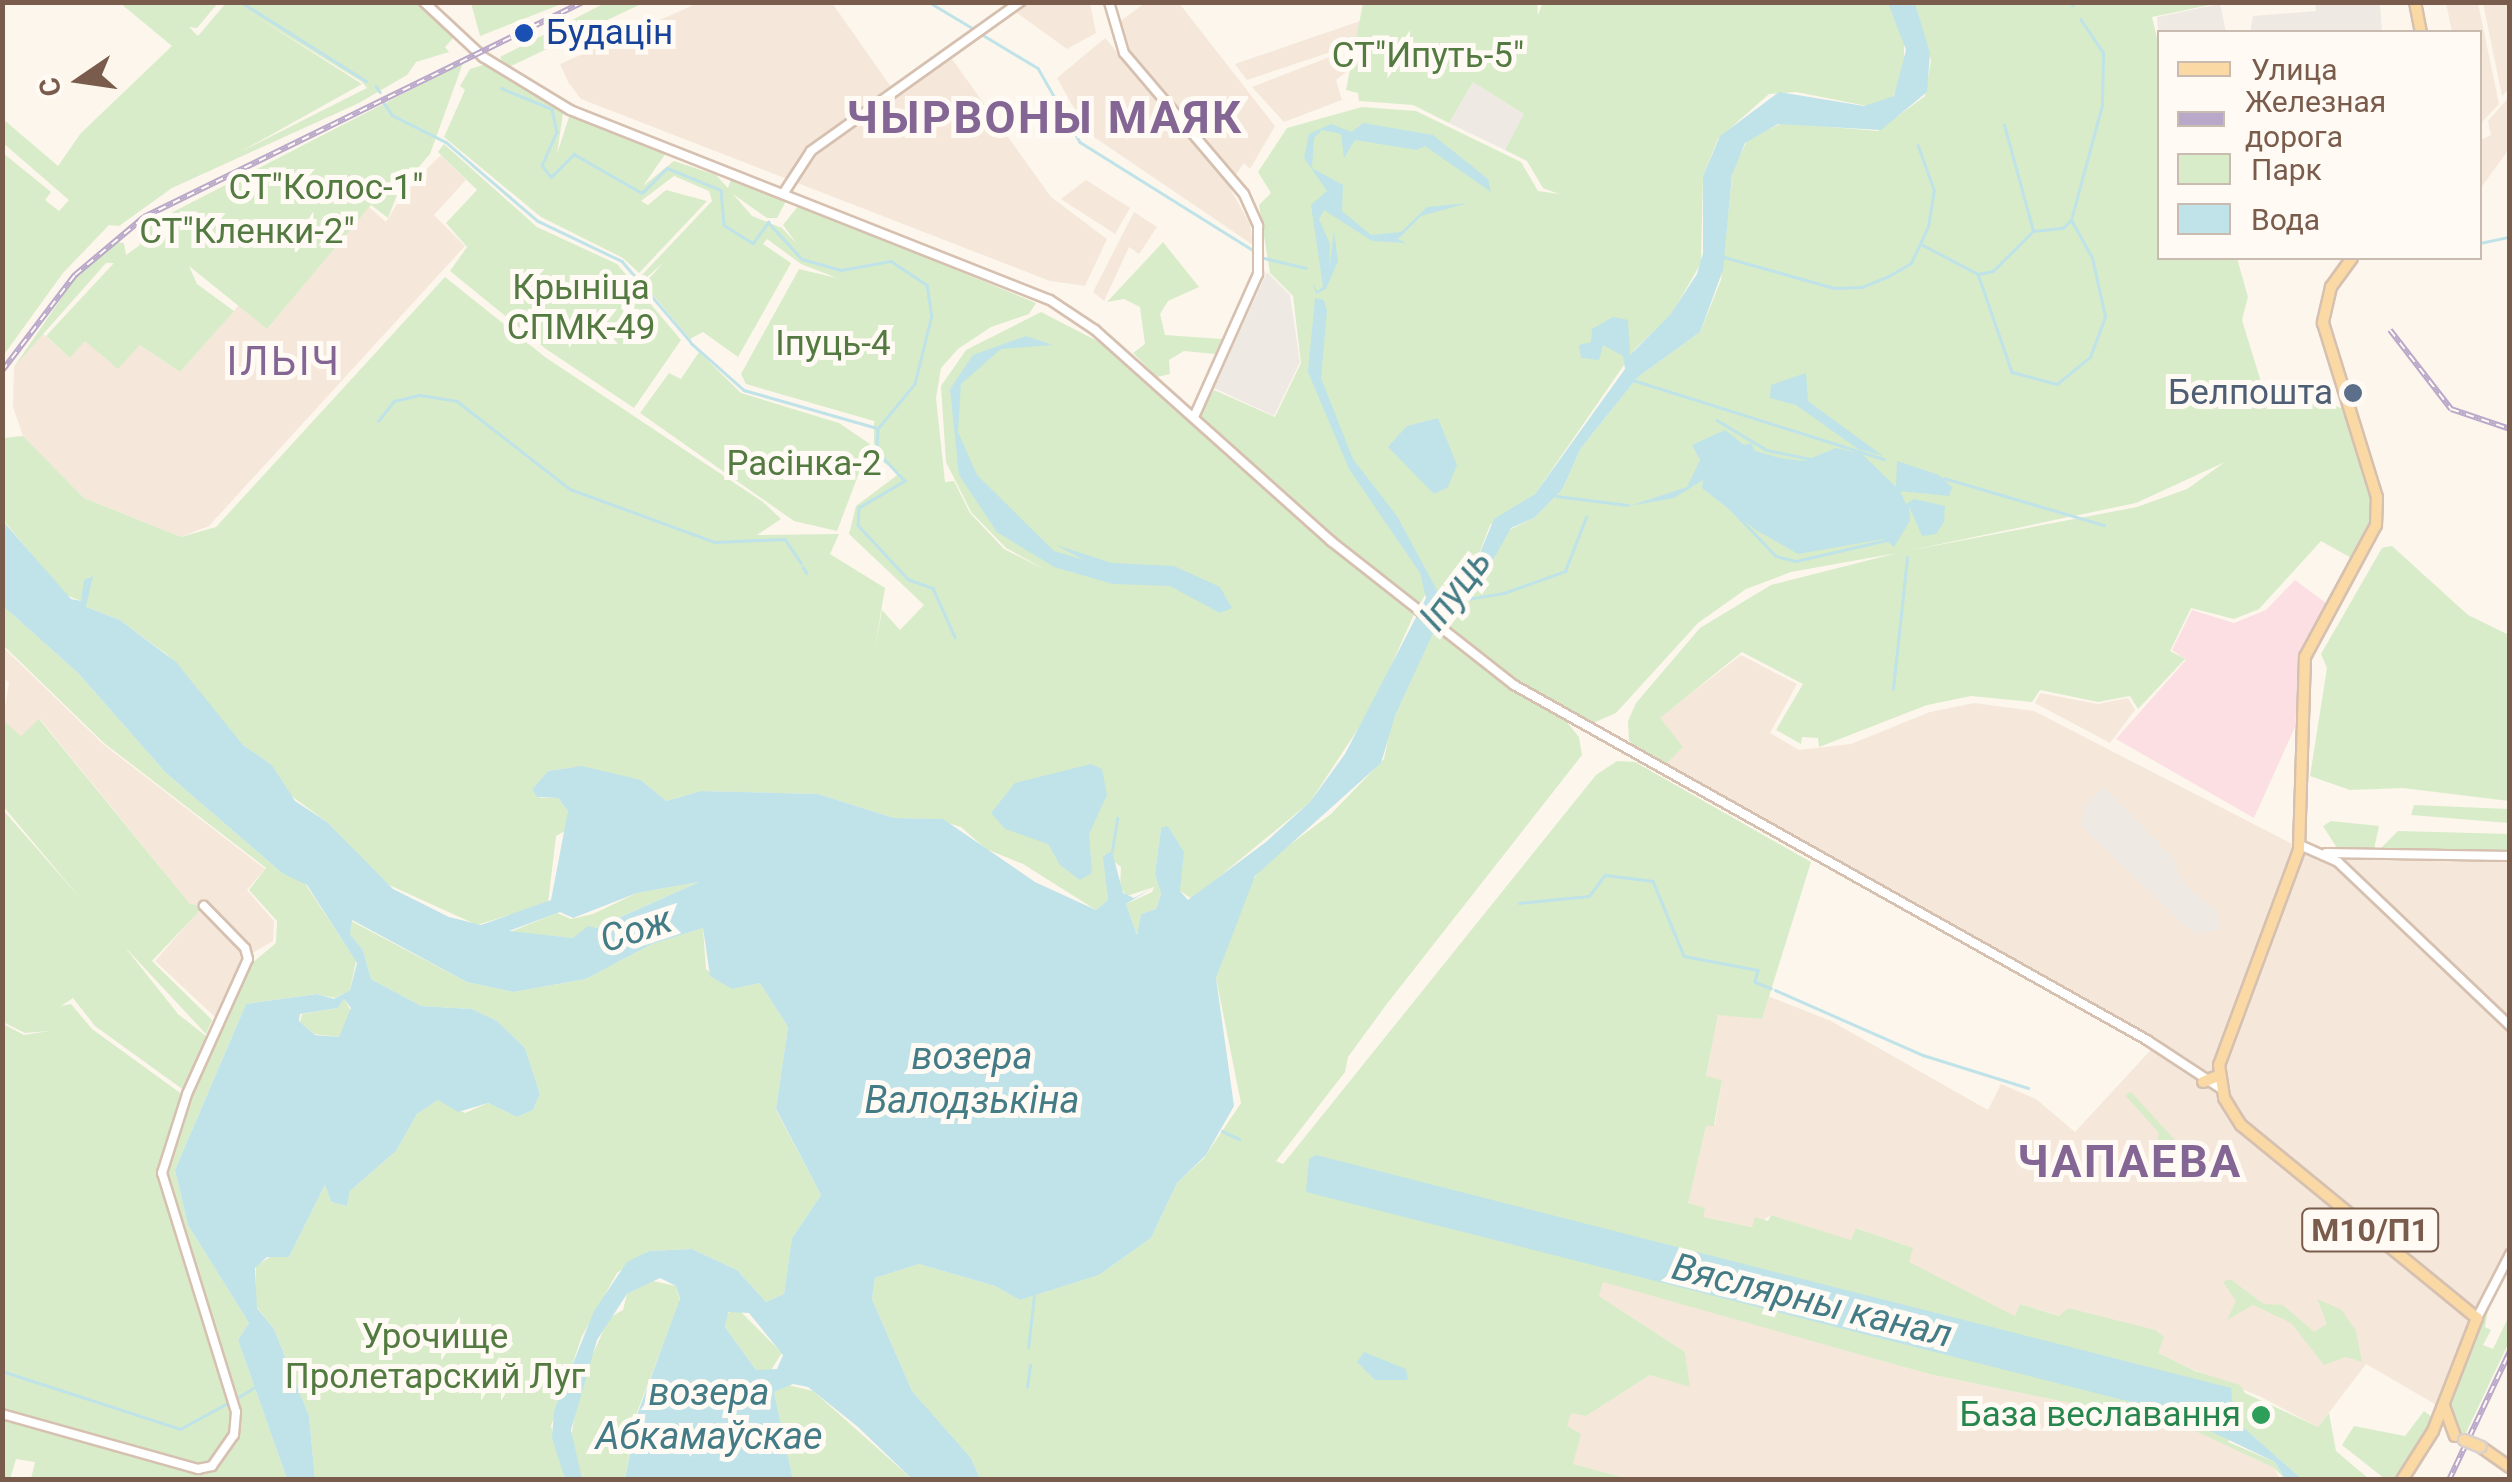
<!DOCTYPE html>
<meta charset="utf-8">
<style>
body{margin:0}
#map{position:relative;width:2512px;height:1482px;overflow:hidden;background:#fdf6ec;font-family:Roboto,sans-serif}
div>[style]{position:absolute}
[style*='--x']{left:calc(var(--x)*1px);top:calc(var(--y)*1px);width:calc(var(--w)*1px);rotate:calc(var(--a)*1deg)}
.residential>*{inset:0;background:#f5e8da}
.industrial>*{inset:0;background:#efe9e4}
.medical>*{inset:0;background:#fbdfe3}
.green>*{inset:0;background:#d8ecc9}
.water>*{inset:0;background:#bfe3e8}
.stream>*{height:2.5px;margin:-1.25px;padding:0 1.25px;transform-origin:1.25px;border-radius:1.25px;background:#bfe3e8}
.roads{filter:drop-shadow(2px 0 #d6c0b0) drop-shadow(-2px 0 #d6c0b0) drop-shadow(0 2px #d6c0b0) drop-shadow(0 -2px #d6c0b0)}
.secondary>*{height:8px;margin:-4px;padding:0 4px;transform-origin:4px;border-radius:4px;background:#fff}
.primary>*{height:10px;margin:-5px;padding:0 5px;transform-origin:5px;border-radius:5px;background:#fbd9a5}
.rail>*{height:6px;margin-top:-3px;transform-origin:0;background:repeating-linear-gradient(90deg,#fffaf3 0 8px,#b9a8c9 0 16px);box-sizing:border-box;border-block:2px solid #b9a8c9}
.bridges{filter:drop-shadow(2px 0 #dad1cd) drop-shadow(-2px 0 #dad1cd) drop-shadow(0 2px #dad1cd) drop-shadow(0 -2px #dad1cd)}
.primary-bridge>*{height:10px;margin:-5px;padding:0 5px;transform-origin:5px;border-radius:5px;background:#fbd9a5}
.dots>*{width:28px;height:28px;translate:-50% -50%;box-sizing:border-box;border:5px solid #fffaf3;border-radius:50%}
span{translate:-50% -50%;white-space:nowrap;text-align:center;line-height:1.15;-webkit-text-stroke:10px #fffaf3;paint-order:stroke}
.shield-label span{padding:2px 8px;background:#fffaf3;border:2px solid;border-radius:8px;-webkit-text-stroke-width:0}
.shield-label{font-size:32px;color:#7a5c4d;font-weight:700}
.transit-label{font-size:35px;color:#164399}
.left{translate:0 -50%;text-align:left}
.park-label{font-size:35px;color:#537a41}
.service-label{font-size:35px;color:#4e5e75}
.right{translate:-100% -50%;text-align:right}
.leisure-label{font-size:35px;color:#27864d}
.water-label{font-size:38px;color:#437c86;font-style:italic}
.quarter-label{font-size:40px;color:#846695;letter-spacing:2.5px}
.district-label{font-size:45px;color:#846695;font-weight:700;letter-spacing:2.5px}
.frame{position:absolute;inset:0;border:5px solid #7a5c4d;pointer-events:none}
.legend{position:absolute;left:2157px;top:30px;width:325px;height:230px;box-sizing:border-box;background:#fffaf3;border:2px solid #cabbb1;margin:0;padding:12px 18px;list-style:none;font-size:30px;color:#7a5c4d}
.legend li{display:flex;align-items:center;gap:20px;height:50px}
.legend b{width:50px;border:2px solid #cabbb1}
.north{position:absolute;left:30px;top:30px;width:100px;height:100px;-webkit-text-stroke:8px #fffaf3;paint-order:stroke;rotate:257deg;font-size:28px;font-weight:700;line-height:40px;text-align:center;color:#7a5c4d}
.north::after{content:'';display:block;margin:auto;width:35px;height:45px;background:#7a5c4d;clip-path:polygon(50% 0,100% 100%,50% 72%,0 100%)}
</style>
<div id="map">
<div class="residential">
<i style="clip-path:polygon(698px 3px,832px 3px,896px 94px,952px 59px,1051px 197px,1107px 239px,1085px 286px,1050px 281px,581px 99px,568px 82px,560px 64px)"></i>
<i style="clip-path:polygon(1003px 3px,1090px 3px,1096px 33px,1067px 49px)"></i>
<i style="clip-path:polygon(1145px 3px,1179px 3px,1275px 126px,1250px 169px,1244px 163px,1235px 176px,1121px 42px,1115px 25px)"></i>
<i style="clip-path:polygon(2446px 3px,2478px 3px,2499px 104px,2480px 124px,2480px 32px,2452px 32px)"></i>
<i style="clip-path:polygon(2483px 3px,2509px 3px,2509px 89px,2502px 96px)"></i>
<i style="clip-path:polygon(1360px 21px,1355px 44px,1247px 80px,1235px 64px)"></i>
<i style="clip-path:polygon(1105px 38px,1222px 174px,1250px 224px,1253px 245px,1088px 133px,1057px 78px)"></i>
<i style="clip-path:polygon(1340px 53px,1346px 72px,1336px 80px,1342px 100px,1284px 122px,1252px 87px)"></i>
<i style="clip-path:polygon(2509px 97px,2509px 149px,2480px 189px,2480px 140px,2491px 135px,2488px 121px)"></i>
<i style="clip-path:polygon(441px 155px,466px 180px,434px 215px,465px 246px,209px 526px,181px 537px,84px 498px,23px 436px,13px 407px,14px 367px,42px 333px,70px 358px,85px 341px,140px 345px,180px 372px,239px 305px,267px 329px,369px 207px,386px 222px,406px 189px)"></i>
<i style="clip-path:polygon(1086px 180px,1130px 208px,1115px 234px,1061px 199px)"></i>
<i style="clip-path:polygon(1134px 212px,1157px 227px,1139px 254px,1129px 247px,1104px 301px,1093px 292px)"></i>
<i style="clip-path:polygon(2px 646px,103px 744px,265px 869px,247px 890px,274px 921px,273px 941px,246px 957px,216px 1018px,155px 961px,203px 906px,190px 904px,40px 719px,21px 737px,3px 720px,9px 682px,3px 678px)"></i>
<i style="clip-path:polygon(1741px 655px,1797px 684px,1770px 733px,1799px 750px,1851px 744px,1930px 712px,1974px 703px,2034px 711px,2329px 863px,2334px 852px,2509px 857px,2509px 1246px,2471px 1322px,2440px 1407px,2366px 1364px,2318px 1427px,2259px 1396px,2060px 1316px,2020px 1304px,2016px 1317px,1994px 1310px,1908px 1262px,1912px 1248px,1857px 1228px,1852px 1241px,1771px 1215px,1753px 1227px,1702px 1217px,1688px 1202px,1706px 1125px,1715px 1125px,1722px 1080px,1706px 1077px,1718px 1014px,1762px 1019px,1768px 996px,1831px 1021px,1988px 1110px,2001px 1084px,2036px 1099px,2075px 1132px,2160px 1040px,1664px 766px,1659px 718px)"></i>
<i style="clip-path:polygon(2040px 693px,2098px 704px,2128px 698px,2135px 710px,2110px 743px,2035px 703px)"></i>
<i style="clip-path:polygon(1602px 1281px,1929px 1374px,2186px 1427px,2274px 1467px,2280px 1479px,1629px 1479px,1572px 1464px,1576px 1452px,1566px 1426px,1571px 1412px,1586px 1416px,1650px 1375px,1689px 1386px,1685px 1352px,1599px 1296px)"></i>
</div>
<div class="industrial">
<i style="clip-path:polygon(2315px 3px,2380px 3px,2382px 32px,2250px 32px,2253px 16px,2316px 11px)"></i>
<i style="clip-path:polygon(2220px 4px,2226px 32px,2160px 32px,2159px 44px,2157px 17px)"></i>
<i style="clip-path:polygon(1473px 82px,1525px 114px,1505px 150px,1449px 123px)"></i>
<i style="clip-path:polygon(1267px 272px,1290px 295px,1300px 362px,1274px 416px,1214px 388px)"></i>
<i style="clip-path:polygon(2104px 787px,2179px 864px,2175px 869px,2189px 889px,2216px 910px,2220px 929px,2199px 934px,2186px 927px,2081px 826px,2086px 804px)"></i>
</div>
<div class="medical">
<i style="clip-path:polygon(2295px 580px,2326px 603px,2301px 653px,2295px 727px,2254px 818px,2116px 739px,2186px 660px,2172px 650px,2192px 610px,2234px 623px,2266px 610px)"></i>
</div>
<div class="green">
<i style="clip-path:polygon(1543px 2px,1888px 2px,1904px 39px,1904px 77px,1892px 98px,1867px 106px,1796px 92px,1769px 94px,1718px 139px,1703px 176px,1701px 263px,1671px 315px,1635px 349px,1535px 494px,1490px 525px,1476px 562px,1440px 591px,1426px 593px,1418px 608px,1198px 417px,1214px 390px,1275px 417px,1301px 363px,1293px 296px,1270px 273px,1259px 205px,1271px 193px,1258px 172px,1287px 128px,1362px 107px,1416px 111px,1521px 162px,1538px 191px,1559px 194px,1543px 188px,1527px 161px,1505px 150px,1524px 114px,1473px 82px,1449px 123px,1413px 105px,1359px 101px,1358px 93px,1346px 90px,1363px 3px,1537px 3px,1538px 15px)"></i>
<i style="clip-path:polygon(evenodd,120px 3px,218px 3px,197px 28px,189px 27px,198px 36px,226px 3px,416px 3px,455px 36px,445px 47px,449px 52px,416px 62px,407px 75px,359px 103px,172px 188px,119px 226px,109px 225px,63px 273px,3px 356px,3px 153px,51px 192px,45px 200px,59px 211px,69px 200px,3px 143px,3px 119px,58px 166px,81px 133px,172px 46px,120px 3px,244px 9px,362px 82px,367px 88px,240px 152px,362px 84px,244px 9px)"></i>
<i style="clip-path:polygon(471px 3px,564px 3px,480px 36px)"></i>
<i style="clip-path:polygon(605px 3px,643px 3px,507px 68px,500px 57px)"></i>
<i style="clip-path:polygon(evenodd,1915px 3px,2219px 3px,2152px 17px,2160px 50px,2160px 258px,2237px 258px,2248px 297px,2242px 320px,2265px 395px,2304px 394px,2346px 410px,2372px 496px,2371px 522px,2353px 559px,2321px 541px,2259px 609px,2234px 619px,2191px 608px,2170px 651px,2185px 659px,2138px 709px,2130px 696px,2098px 702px,2040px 690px,2032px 702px,1971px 696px,1927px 705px,1819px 747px,1818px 738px,1802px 737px,1801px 744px,1776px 730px,1803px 684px,1742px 652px,1660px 718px,1683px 747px,1664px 766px,1629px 741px,1628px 721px,1636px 703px,1700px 628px,1771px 585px,1897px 553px,1791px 572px,1746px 589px,1698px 623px,1616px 713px,1586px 726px,1521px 687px,1437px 622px,1448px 603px,1485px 574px,1509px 530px,1534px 518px,1562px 490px,1581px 448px,1638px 377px,1700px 332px,1721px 280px,1733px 169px,1748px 139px,1782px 123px,1878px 131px,1925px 96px,1931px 60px,1915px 3px,2225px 462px,2187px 489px,2137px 507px,1907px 551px,2136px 503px,2225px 462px)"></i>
<i style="clip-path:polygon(463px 63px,430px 154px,399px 190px,388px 218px,371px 205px,267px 329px,189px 266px,197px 284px,234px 311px,180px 372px,140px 345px,118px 369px,85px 341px,70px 358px,46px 336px,114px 263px,106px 263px,14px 367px,80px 271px,114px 242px,124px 243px,126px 255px,140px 245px,136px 231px)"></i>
<i style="clip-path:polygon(486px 64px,563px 113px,557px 154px,570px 114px,666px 153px,643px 186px,674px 161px,716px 175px,728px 188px,731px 179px,786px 201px,777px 218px,767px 218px,733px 194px,752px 216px,782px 228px,797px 244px,783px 225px,799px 205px,1036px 303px,1029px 314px,991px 327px,958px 349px,941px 368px,936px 398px,945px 482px,954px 481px,970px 513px,1004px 549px,1046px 570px,1006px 548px,971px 512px,946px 462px,941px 386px,966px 350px,1041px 312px,1105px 345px,1271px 495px,1415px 612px,1373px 706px,1310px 802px,1192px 899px,1180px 891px,1182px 849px,1169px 828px,1161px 828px,1155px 874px,1161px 894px,1156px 909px,1141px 914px,1137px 935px,1126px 904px,1152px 892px,1154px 887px,1127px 896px,1120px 888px,1121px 867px,1104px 854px,1108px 900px,1096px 910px,1023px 864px,986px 849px,961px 827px,934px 819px,894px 818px,818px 794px,701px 791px,666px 801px,641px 780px,576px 767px,548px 771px,532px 789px,540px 798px,558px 798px,568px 811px,567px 830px,556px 836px,548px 903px,477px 925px,387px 884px,327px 822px,290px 795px,272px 765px,243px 745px,169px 656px,120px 620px,86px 607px,91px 575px,81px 601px,66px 595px,3px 520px,3px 438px,23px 436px,84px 498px,181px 537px,216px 527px,445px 277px,545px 357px,763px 502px,781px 519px,757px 535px,839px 534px,830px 554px,885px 588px,874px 653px,882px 610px,900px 630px,924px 605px,849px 534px,856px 506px,900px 473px,874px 456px,874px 421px,746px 384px,741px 374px,799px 269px,837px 278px,801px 264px,767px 239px,763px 244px,791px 263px,738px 357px,703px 332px,690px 339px,644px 284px,664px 262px,645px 279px,641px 276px,712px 201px,709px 191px,674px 176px,641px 201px,648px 205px,666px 190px,707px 201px,639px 273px,623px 258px,541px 217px,444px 137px,465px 90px,460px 86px,470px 69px)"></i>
<i style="clip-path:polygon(444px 144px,537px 227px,617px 264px,681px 340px,634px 408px,546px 349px,450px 271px,467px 247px,446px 223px,477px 190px,438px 152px)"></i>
<i style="clip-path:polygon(1163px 242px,1199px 287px,1168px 301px,1160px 314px,1165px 335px,1222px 339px,1215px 354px,1184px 351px,1169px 360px,1170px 374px,1157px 377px,1133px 353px,1145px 344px,1140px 307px,1124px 299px,1107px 302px)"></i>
<i style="clip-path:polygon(699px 352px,741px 393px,839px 423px,870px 444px,837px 531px,794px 521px,640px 413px,669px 373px,681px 379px)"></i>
<i style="clip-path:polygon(2392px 546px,2468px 615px,2509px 635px,2509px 801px,2403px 788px,2350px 790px,2310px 776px,2327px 668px,2321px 654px,2382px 548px)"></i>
<i style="clip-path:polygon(3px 606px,78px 673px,166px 773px,282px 873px,304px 882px,356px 961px,350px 990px,335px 998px,316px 994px,246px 1004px,175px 1170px,188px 1225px,249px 1323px,238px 1340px,287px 1479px,31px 1479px,35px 1462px,16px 1459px,10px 1479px,3px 1478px,3px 1024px,24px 1035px,49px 1031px,25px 1033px,3px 1022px,3px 810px,81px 899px,3px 806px,3px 720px,21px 736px,39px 719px,190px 904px,204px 906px,152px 961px,212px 1020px,206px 1034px,124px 946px,178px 1014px,206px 1036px,185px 1091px,95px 1026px,73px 998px,61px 1006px,71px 1004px,92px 1029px,183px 1095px,171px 1131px,175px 1134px,220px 1022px,251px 964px,276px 943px,277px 921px,249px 890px,266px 868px,104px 743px,3px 645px)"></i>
<i style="clip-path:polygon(1435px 627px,1565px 720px,1579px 737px,1582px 755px,1386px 1005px,1348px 1057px,1345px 1072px,1276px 1161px,1283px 1164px,1292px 1153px,1596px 775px,1617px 761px,1635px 762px,1811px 862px,1762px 1019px,1718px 1015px,1706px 1076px,1722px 1080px,1714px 1126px,1706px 1126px,1688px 1203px,1705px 1208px,1703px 1217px,1752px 1227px,1755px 1217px,1768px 1221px,1771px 1215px,1851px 1240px,1856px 1228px,1913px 1248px,1909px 1262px,2015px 1316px,2020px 1304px,2059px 1316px,2068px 1308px,2155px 1330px,2164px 1337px,2158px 1353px,2195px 1371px,2240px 1385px,2245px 1393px,2318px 1427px,2329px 1413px,2336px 1451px,2369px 1479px,2302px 1479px,2236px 1421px,2228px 1442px,2275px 1462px,2285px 1479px,2273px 1467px,2186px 1427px,1929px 1374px,1603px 1282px,1599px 1296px,1685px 1352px,1690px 1387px,1650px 1375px,1586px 1416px,1571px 1413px,1567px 1426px,1581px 1434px,1573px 1464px,1629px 1479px,980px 1480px,971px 1458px,912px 1391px,872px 1299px,875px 1278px,919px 1264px,995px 1286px,1020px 1300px,1099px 1275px,1151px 1238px,1177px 1183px,1204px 1158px,1241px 1103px,1216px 978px,1247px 889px,1264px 864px,1331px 814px,1384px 759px,1391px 725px)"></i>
<i style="clip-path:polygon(2414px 805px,2509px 809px,2509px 823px,2411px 815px)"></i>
<i style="clip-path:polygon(2331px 821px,2379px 826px,2374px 849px,2337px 848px,2323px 826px)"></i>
<i style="clip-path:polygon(2398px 831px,2509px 834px,2509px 854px,2380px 849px)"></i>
<i style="clip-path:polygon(699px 882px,573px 938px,510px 932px,557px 913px,571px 919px,593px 914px,637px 893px)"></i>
<i style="clip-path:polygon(351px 921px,467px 982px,513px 992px,586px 979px,652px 944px,703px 928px,706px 969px,732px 989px,760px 983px,788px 1027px,776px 1110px,821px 1195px,792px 1238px,784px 1294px,766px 1302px,737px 1270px,692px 1249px,648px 1251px,617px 1273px,582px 1336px,551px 1426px,565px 1479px,315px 1479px,309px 1416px,274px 1329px,256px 1306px,256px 1266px,270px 1257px,289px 1257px,325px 1185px,331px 1202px,347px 1206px,350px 1191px,396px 1151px,417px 1114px,438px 1100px,465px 1113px,488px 1103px,517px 1117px,533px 1110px,540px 1094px,525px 1048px,497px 1021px,472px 1009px,421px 1006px,371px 979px,363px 950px,350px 934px)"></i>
<i style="clip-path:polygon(344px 999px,351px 1011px,339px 1037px,314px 1034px,300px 1022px,302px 1014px,338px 1008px)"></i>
<i style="clip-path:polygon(2131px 1092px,2174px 1139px,2174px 1159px,2194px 1159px,2209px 1180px,2154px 1159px,2159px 1133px,2125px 1095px)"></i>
<i style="clip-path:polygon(2230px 1279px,2264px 1304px,2283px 1305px,2314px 1332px,2327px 1324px,2317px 1299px,2342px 1310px,2356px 1331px,2362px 1362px,2346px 1357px,2324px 1365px,2291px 1323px,2253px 1305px,2227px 1320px,2236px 1301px,2223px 1282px)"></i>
<i style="clip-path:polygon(653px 1281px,676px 1286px,680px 1301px,636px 1415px,625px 1479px,582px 1480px,571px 1440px,579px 1385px,609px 1318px,623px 1310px,627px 1294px)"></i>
<i style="clip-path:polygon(2489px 1304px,2485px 1327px,2491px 1330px,2483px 1345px,2493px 1349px,2509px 1316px,2509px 1342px,2464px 1437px,2453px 1430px,2448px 1411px)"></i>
<i style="clip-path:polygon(739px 1310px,782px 1353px,769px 1373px,756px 1370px,725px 1327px,727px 1313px)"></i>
<i style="clip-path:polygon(788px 1385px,813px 1391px,912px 1479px,793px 1479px,774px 1392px)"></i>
<i style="clip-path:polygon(2424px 1411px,2432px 1417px,2428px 1427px,2397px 1479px,2385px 1479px,2342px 1445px,2354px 1426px,2405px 1436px)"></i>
</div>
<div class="water">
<i style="clip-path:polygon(evenodd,1888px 3px,1915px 3px,1930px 53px,1927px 92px,1881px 130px,1778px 124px,1745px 143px,1732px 175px,1723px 270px,1700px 332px,1638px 377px,1581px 448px,1562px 490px,1534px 518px,1511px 528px,1485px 574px,1445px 607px,1395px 716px,1381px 763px,1255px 876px,1216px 978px,1234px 1106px,1206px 1155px,1177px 1183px,1151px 1238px,1099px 1275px,1020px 1300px,995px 1286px,919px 1264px,875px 1278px,872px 1299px,912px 1391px,971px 1458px,980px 1479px,912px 1479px,858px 1427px,808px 1387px,793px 1384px,774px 1392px,793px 1479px,625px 1479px,637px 1415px,680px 1299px,676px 1286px,660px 1278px,627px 1294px,597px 1340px,571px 1430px,582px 1479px,565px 1479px,552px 1438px,554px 1411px,594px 1311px,627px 1262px,649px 1251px,692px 1249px,737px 1270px,766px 1302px,784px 1294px,792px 1238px,821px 1195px,776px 1109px,788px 1027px,760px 983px,732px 989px,710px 976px,703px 928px,652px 944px,586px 979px,513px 992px,467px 982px,352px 920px,350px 934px,363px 950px,371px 979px,421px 1006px,472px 1009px,497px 1021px,525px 1048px,540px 1094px,533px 1110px,517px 1117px,488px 1103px,458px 1112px,438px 1100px,417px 1114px,396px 1151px,350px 1191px,347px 1206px,331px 1202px,325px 1185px,289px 1257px,267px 1257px,255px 1268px,257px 1308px,274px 1329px,309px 1416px,315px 1479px,287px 1479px,238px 1340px,249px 1323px,188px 1225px,175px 1170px,246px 1004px,317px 994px,334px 999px,350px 990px,357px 963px,307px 885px,282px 873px,166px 773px,78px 673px,3px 606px,2px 520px,71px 599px,81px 601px,84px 580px,93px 576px,86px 607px,120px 620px,176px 662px,243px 745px,272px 765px,295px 801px,327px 822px,393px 889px,449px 917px,481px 925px,551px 900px,568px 811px,558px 798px,537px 797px,532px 789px,548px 771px,582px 766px,641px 780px,666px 801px,701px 791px,818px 794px,894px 818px,943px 819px,1035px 882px,1096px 910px,1108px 900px,1103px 856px,1112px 851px,1123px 893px,1134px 898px,1154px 887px,1126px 904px,1137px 935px,1141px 914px,1156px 909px,1161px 894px,1155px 874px,1161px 828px,1168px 826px,1184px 852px,1180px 891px,1188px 900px,1266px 842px,1310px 802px,1345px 754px,1426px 598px,1420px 573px,1349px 469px,1308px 372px,1315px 298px,1324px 300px,1327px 311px,1321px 378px,1353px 459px,1397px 516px,1438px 592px,1477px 560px,1494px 519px,1535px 494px,1625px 369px,1623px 356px,1603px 345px,1599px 360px,1581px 358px,1579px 345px,1591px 342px,1592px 329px,1613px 317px,1628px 320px,1630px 355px,1670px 315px,1697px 274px,1703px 253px,1703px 176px,1720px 136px,1779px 92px,1864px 106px,1894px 96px,1906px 50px,1888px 3px,699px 882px,596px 928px,588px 926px,573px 938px,509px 931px,560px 912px,573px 918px,637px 893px,699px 882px,1888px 3px,344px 999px,351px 1008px,339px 1037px,315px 1035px,299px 1021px,300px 1014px,338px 1008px,344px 999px,1888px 3px,728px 1312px,749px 1313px,783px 1355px,777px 1369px,756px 1370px,725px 1327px,728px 1312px)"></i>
<i style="clip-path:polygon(1363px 123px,1433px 135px,1488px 179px,1491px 192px,1425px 146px,1417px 150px,1355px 140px,1344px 158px,1341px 134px,1322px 130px,1314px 138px,1312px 168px,1343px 185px,1342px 211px,1371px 235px,1401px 232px,1427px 207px,1468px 203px,1421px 216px,1398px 239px,1406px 243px,1372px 241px,1324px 210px,1319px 219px,1330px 244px,1329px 270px,1334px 231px,1338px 261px,1326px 289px,1316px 294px,1313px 283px,1317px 291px,1323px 287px,1311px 205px,1327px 191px,1304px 158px,1309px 134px,1331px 124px,1352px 132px)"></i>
<i style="clip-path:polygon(1026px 336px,1053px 345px,1001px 349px,961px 384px,958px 432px,977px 475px,1054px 551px,1084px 560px,1056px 545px,1112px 563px,1174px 566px,1220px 587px,1232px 608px,1220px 613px,1170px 586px,1113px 584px,1054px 567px,997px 532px,959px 475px,950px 389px,973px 355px)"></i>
<i style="clip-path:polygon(1806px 373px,1808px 401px,1883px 456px,1858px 449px,1796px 405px,1770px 398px,1771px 385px)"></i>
<i style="clip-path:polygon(1438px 418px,1457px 465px,1448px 487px,1434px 494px,1388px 447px,1407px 426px)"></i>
<i style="clip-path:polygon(1725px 430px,1744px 445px,1751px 443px,1755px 451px,1780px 458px,1804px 461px,1836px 448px,1862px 454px,1896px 487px,1897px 461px,1939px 475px,1952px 487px,1949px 496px,1900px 491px,1906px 504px,1914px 499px,1945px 506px,1944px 522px,1936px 534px,1922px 536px,1909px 506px,1910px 521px,1894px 547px,1884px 539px,1798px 554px,1756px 530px,1702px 488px,1703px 480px,1674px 498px,1629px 506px,1687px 487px,1700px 460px,1692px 445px)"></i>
<i style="clip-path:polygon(1091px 764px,1102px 769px,1107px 795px,1089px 834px,1092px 873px,1080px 880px,1060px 865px,1048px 844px,1005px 829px,991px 813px,1015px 783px)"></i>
<i style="clip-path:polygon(1316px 1155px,2231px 1388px,2234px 1419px,2302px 1479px,2285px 1479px,2275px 1462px,2170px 1412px,1306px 1192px,1309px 1159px)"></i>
<i style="clip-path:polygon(1364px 1352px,1406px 1369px,1408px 1380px,1375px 1380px,1357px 1362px)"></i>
</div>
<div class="stream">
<i style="--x:241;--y:2;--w:148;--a:32.3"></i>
<i style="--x:929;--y:2;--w:52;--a:31"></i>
<i style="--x:2071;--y:2;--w:4;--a:63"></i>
<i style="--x:983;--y:35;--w:64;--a:31"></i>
<i style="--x:1038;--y:68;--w:85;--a:60.4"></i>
<i style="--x:1080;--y:142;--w:208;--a:32"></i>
<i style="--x:376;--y:86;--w:7;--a:56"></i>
<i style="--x:501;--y:88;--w:55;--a:22.4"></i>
<i style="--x:552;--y:109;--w:24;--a:78"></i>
<i style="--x:557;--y:132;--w:36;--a:114"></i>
<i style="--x:542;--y:165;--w:15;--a:53"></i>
<i style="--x:551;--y:177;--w:33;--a:-45"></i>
<i style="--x:574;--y:154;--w:78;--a:29.8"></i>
<i style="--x:642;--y:193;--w:35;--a:-45"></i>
<i style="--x:667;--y:168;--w:58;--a:22.2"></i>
<i style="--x:721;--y:190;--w:35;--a:85"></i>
<i style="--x:724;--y:225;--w:34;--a:32"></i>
<i style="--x:753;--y:243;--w:26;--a:-54"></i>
<i style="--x:768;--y:222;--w:50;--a:47.4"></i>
<i style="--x:802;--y:259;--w:41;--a:15.8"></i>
<i style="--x:841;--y:270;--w:51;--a:-10.2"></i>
<i style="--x:891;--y:261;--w:43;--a:33.7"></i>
<i style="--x:927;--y:285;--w:30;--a:81"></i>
<i style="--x:932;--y:315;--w:71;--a:103.8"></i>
<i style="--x:915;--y:384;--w:58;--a:129.4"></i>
<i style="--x:878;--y:429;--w:22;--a:93"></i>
<i style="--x:877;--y:451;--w:41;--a:47"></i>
<i style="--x:905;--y:481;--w:53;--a:149.6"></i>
<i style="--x:859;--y:508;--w:17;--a:93"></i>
<i style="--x:858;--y:525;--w:74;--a:47.2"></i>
<i style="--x:908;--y:579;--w:27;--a:20"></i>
<i style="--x:933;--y:588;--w:54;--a:65.8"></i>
<i style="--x:384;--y:103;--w:14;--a:56"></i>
<i style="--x:392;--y:115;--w:60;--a:26.6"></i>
<i style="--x:446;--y:142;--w:121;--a:40.7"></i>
<i style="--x:538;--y:221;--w:93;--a:25.5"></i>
<i style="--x:622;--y:261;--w:105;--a:49.6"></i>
<i style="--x:2033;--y:231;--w:30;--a:-6"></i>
<i style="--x:2063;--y:228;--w:11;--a:-45"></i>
<i style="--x:2071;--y:220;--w:119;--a:-74.9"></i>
<i style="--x:2102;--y:105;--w:52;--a:-88.9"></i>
<i style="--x:2103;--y:53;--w:40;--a:-124"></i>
<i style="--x:2480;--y:243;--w:29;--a:-12"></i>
<i style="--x:1923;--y:245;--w:62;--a:27.8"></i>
<i style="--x:1978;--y:274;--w:104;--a:70.9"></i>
<i style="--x:2012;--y:372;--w:47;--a:14.9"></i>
<i style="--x:2057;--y:384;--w:43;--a:-39.3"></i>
<i style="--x:2090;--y:357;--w:43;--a:-69.4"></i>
<i style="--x:2105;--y:317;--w:60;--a:-102.4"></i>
<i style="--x:2092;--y:258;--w:43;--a:-118.9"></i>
<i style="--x:1724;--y:257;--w:114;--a:15.7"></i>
<i style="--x:1834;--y:288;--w:28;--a:-2"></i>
<i style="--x:1862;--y:287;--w:27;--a:-22"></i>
<i style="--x:1887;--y:277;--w:28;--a:-30"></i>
<i style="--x:1911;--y:263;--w:40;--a:-65"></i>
<i style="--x:1928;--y:227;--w:36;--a:-81"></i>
<i style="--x:1934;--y:191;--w:48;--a:-109.6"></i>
<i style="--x:1264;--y:258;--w:43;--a:13.4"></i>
<i style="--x:1978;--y:274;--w:15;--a:-11"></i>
<i style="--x:1993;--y:271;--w:57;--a:-45"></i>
<i style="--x:2033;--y:231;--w:110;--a:-105.3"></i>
<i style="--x:691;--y:343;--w:71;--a:41.6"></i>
<i style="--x:744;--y:390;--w:138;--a:15.9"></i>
<i style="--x:1633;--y:380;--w:263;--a:17.5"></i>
<i style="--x:1717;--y:420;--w:58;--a:31"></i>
<i style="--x:1767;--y:450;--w:45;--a:11.6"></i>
<i style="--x:378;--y:421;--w:26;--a:-51"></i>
<i style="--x:394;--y:401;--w:27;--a:-13"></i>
<i style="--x:420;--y:395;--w:37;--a:9"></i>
<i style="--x:457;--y:401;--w:143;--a:37.9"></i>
<i style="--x:570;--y:489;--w:154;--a:20.1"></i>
<i style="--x:715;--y:542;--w:70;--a:-2.5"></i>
<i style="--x:785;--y:539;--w:29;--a:56"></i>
<i style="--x:1944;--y:478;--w:167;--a:16.4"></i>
<i style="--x:1715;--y:492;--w:88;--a:46.4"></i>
<i style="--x:1776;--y:556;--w:21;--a:14"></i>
<i style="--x:1796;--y:561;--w:98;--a:-13"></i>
<i style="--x:1556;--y:496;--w:72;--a:7.2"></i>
<i style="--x:803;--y:567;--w:7;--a:56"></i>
<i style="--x:1449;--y:602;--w:56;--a:-9.3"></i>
<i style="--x:1504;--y:593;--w:65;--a:-19.8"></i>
<i style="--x:1565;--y:571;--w:58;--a:-68.7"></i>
<i style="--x:1893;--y:689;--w:132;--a:-83.9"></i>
<i style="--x:1112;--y:851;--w:33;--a:-81"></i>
<i style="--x:1519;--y:903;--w:70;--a:-5.7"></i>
<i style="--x:1589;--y:896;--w:26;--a:-53"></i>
<i style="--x:1605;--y:875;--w:48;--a:7.1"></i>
<i style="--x:1653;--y:881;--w:81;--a:67.5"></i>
<i style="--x:1684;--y:956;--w:75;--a:10.7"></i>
<i style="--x:1758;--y:970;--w:12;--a:104"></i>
<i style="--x:1755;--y:982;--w:17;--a:21"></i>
<i style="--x:1775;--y:990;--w:162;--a:23.7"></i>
<i style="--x:1923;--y:1055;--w:110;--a:17.4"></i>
<i style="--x:1222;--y:1131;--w:19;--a:25"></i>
<i style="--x:1028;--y:1348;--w:53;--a:-83.5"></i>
<i style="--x:2;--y:1371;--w:187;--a:18"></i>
<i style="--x:180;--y:1429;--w:52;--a:-28.5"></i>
<i style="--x:1027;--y:1387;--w:22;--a:-82"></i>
<i style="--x:237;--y:1398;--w:23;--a:-31"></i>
</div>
<div class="roads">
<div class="secondary">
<i style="--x:424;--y:2;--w:81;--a:43"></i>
<i style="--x:483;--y:57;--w:102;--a:31.3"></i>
<i style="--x:570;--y:110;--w:516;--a:21.6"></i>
<i style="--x:1050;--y:300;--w:54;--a:33.7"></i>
<i style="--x:1095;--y:330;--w:317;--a:41.8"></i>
<i style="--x:1331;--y:541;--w:233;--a:38.2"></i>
<i style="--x:1514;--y:685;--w:726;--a:29.28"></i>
<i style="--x:2147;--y:1040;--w:91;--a:33.3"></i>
<i style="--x:1109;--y:2;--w:53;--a:73.6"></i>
<i style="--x:1124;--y:53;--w:185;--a:49.6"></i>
<i style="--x:1244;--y:194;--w:35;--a:66"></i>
<i style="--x:1258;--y:226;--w:48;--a:90"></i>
<i style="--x:1258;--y:274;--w:157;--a:114.1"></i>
<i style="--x:783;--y:194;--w:51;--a:-56.9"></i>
<i style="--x:811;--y:151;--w:257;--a:-35.5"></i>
<i style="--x:2300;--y:845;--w:42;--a:24.1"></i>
<i style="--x:2338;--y:862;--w:238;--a:43.6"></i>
<i style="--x:2326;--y:853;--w:184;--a:0.9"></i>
<i style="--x:2477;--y:1318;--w:72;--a:-62.7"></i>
<i style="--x:2;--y:1414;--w:204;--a:15.7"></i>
<i style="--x:198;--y:1469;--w:14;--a:-12"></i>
<i style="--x:212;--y:1466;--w:38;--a:-55"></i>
<i style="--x:234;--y:1435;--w:23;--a:-85"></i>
<i style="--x:236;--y:1412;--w:250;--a:-107.2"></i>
<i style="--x:162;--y:1173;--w:83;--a:-72.4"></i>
<i style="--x:187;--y:1094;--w:148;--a:-65.7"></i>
<i style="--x:248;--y:959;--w:11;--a:-105"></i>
<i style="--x:245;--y:948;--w:59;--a:-134.3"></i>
</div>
<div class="primary">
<i style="--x:2415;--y:2;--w:31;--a:79"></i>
<i style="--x:2352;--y:258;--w:36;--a:126"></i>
<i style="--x:2331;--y:287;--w:37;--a:103"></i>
<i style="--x:2323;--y:323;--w:182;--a:72.8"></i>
<i style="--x:2377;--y:497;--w:28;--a:92"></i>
<i style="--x:2376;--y:525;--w:150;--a:118.3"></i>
<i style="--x:2305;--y:657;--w:193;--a:91.8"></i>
<i style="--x:2299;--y:850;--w:229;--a:110.4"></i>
<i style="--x:2219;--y:1065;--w:33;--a:81"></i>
<i style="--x:2224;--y:1098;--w:32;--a:58"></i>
<i style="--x:2241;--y:1125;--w:305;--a:39.3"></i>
<i style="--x:2477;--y:1318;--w:121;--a:111.3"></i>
<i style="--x:2433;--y:1431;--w:58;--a:122.3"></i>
<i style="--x:2203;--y:1082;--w:18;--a:-22"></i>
<i style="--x:2444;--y:1406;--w:32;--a:70"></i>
<i style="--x:2481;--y:1447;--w:35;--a:35"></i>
</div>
</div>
<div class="rail">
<i style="--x:2390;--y:330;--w:100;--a:52.3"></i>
<i style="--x:2451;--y:409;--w:62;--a:18.7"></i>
<i style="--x:2;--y:371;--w:121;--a:-52.8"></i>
<i style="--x:75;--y:275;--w:90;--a:-40"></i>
<i style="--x:144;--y:217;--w:488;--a:-26.1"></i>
<i style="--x:2449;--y:1480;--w:143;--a:-64.7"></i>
</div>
<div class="bridges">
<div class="primary-bridge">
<i style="--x:2464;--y:1440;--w:18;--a:22"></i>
</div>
</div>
<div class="dots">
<i style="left:524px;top:33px;background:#1a4fb4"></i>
<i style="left:2353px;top:393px;background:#5c6f8a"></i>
<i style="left:2261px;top:1415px;background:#2e9e5b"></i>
</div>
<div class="shield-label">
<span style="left:2370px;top:1230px">М10/П1</span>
</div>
<div class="transit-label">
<span class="left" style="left:546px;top:33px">Будацін</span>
</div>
<div class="park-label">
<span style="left:1428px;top:56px">СТ"Ипуть-5"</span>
<span style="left:326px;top:188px">СТ"Колос-1"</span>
<span style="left:247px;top:232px">СТ"Кленки-2"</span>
<span style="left:581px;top:308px">Крыніца<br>СПМК-49</span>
<span style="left:833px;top:344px">Іпуць-4</span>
<span style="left:804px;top:464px">Расінка-2</span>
<span style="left:435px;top:1357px">Урочище<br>Пролетарский Луг</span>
</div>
<div class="service-label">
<span class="right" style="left:2333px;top:393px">Белпошта</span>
</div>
<div class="leisure-label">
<span class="right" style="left:2241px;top:1415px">База веславання</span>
</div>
<div class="water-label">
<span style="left:1456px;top:590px;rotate:-53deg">Іпуць</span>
<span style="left:636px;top:930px;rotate:-18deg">Сож</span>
<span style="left:972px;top:1079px">возера<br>Валодзькіна</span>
<span style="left:1812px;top:1301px;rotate:14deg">Вяслярны канал</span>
<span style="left:709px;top:1415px">возера<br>Абкамаўскае</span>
</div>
<div class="quarter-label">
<span style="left:284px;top:362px">ІЛЬІЧ</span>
</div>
<div class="district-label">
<span style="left:1045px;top:118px">ЧЫРВОНЫ МАЯК</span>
<span style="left:2130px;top:1162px">ЧАПАЕВА</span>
</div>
<div class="frame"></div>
<ul class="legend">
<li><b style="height:12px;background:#fbd9a5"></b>Улица</li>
<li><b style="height:12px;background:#b9a8c9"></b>Железная дорога</li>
<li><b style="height:28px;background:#d8ecc9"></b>Парк</li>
<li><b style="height:28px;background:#bfe3e8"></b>Вода</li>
</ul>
<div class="north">С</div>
</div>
